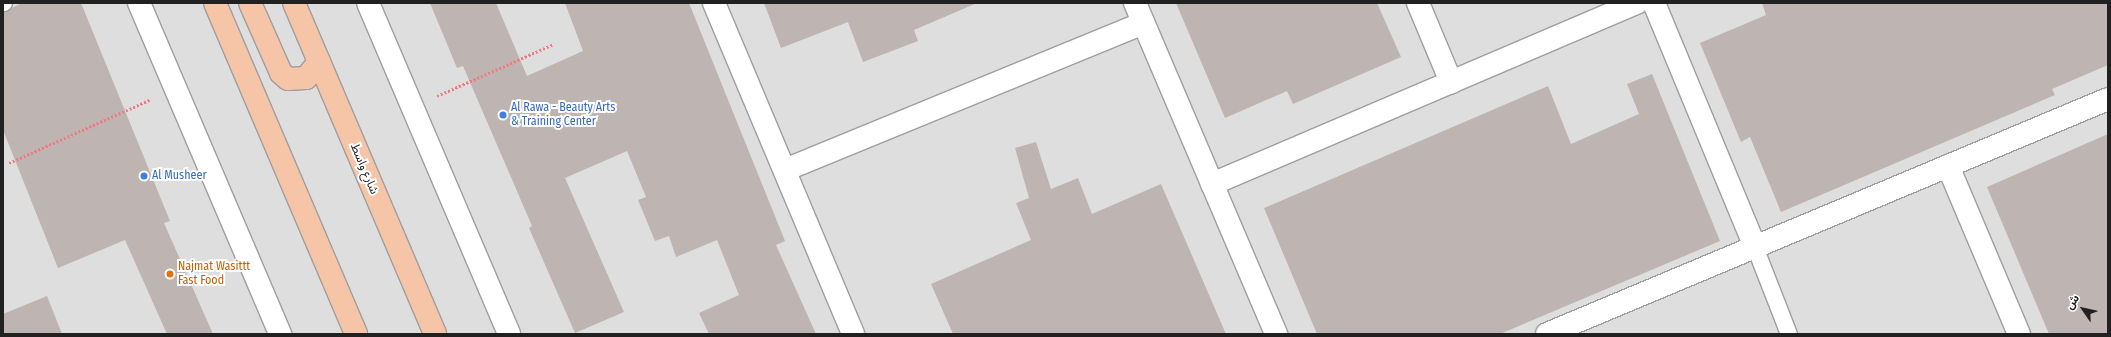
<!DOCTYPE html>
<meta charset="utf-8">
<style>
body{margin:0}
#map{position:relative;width:2111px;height:337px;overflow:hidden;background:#f0ece8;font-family:"Fira Sans Condensed","Noto Sans Arabic",sans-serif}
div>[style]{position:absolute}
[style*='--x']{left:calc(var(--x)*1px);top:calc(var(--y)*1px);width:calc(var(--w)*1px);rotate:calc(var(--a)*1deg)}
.residential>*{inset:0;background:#dfdede;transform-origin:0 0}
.building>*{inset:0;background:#beb4b1}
.path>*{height:2.5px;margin-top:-1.25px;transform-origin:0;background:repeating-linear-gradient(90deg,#f07983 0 2px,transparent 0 4px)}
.roads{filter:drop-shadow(1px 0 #9e9e9e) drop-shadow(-1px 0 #9e9e9e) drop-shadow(0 1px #9e9e9e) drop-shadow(0 -1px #9e9e9e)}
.service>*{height:16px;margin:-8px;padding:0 8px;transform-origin:8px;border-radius:8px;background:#fff}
.minor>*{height:22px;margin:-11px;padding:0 11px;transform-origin:11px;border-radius:11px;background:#fff}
.primary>*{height:22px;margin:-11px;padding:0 11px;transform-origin:11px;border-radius:11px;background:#f6c5a7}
.dots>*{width:11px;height:11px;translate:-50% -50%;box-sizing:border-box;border:2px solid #fff;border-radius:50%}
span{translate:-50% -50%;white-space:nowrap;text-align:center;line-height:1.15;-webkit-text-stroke:4px #fff;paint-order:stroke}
.shop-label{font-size:12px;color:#366cbe}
.left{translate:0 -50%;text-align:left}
.street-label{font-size:12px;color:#212121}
.food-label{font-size:12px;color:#c56008}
.frame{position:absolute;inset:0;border:4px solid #212121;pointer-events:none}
.north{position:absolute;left:2063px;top:289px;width:40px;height:40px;-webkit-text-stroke:3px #fff;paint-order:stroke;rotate:304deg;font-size:11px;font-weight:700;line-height:16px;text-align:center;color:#212121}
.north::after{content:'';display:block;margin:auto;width:14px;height:18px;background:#212121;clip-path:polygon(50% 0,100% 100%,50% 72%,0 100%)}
</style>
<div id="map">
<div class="residential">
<i style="left:3px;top:3px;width:2105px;height:331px"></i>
</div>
<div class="building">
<i style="clip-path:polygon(22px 3px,81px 3px,170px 221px,164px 223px,213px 334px,167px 334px,125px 240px,58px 268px,3px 130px,3px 12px)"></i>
<i style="clip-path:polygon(430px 3px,496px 3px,527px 76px,583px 51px,565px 3px,689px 3px,785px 241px,776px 245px,816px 334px,709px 334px,699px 313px,739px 295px,717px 240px,676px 257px,669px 236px,655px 241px,638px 200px,646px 197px,627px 151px,565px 178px,624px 312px,575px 333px,529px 228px,532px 226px,463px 66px,457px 68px)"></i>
<i style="clip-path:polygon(764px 3px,977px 3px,914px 30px,918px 41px,863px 62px,848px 22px,781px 48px)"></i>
<i style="clip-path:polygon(1176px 3px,1377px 3px,1401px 57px,1293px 104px,1287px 91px,1225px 118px)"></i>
<i style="clip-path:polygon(1762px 3px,2108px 3px,2108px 65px,2052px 89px,2055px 95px,1781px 212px,1750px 137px,1741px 142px,1700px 43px,1766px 15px)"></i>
<i style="clip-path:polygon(1652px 74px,1720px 241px,1500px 334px,1317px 334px,1264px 208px,1548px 86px,1571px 144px,1639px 114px,1627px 84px)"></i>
<i style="clip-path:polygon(2108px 134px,2108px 334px,2049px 334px,1987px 187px)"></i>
<i style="clip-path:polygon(1036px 142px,1051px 189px,1078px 178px,1092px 214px,1161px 184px,1226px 334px,953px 334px,931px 284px,1031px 240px,1016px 203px,1029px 198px,1015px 148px)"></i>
<i style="clip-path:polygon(47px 296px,62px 334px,3px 334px,3px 314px)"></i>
</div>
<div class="path">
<i style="--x:437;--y:96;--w:128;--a:-24"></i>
<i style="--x:9;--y:163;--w:154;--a:-24.2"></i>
</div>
<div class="roads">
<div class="service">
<i style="--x:3;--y:3;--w:1;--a:0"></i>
<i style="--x:1755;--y:247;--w:93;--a:68.7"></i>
</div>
<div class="minor">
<i style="--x:139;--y:3;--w:360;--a:66.9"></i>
<i style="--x:368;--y:3;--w:360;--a:66.9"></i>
<i style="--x:714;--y:3;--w:359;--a:67.2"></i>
<i style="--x:1135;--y:3;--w:360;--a:66.9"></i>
<i style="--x:1418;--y:3;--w:86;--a:67.3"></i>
<i style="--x:1654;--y:3;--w:264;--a:67.5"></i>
<i style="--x:1948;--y:166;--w:182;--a:67.1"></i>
<i style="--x:785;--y:170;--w:387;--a:-22.3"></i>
<i style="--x:1212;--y:184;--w:462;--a:-23.1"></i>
<i style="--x:1547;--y:334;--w:608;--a:-22.73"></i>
</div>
<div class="primary">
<i style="--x:215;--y:3;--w:360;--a:66.9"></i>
<i style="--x:250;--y:3;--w:77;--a:66.1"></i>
<i style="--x:281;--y:73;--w:9;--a:41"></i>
<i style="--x:288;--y:79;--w:18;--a:-3"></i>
<i style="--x:306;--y:78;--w:21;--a:-51"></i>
<i style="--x:294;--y:3;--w:360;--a:66.9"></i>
</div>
</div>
<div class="dots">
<i style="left:503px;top:115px;background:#3f7fe0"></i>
<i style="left:144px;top:176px;background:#3f7fe0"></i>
<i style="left:170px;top:274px;background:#e8710a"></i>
</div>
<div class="shop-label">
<span class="left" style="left:511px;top:115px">Al Rawa - Beauty Arts<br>&amp; Training Center</span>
<span class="left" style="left:152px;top:176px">Al Musheer</span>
</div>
<div class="street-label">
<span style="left:364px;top:169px;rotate:67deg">شارع واسط</span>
</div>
<div class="food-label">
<span class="left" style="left:178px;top:274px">Najmat Wasittt<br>Fast Food</span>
</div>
<div class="frame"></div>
<div class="north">ش</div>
</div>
